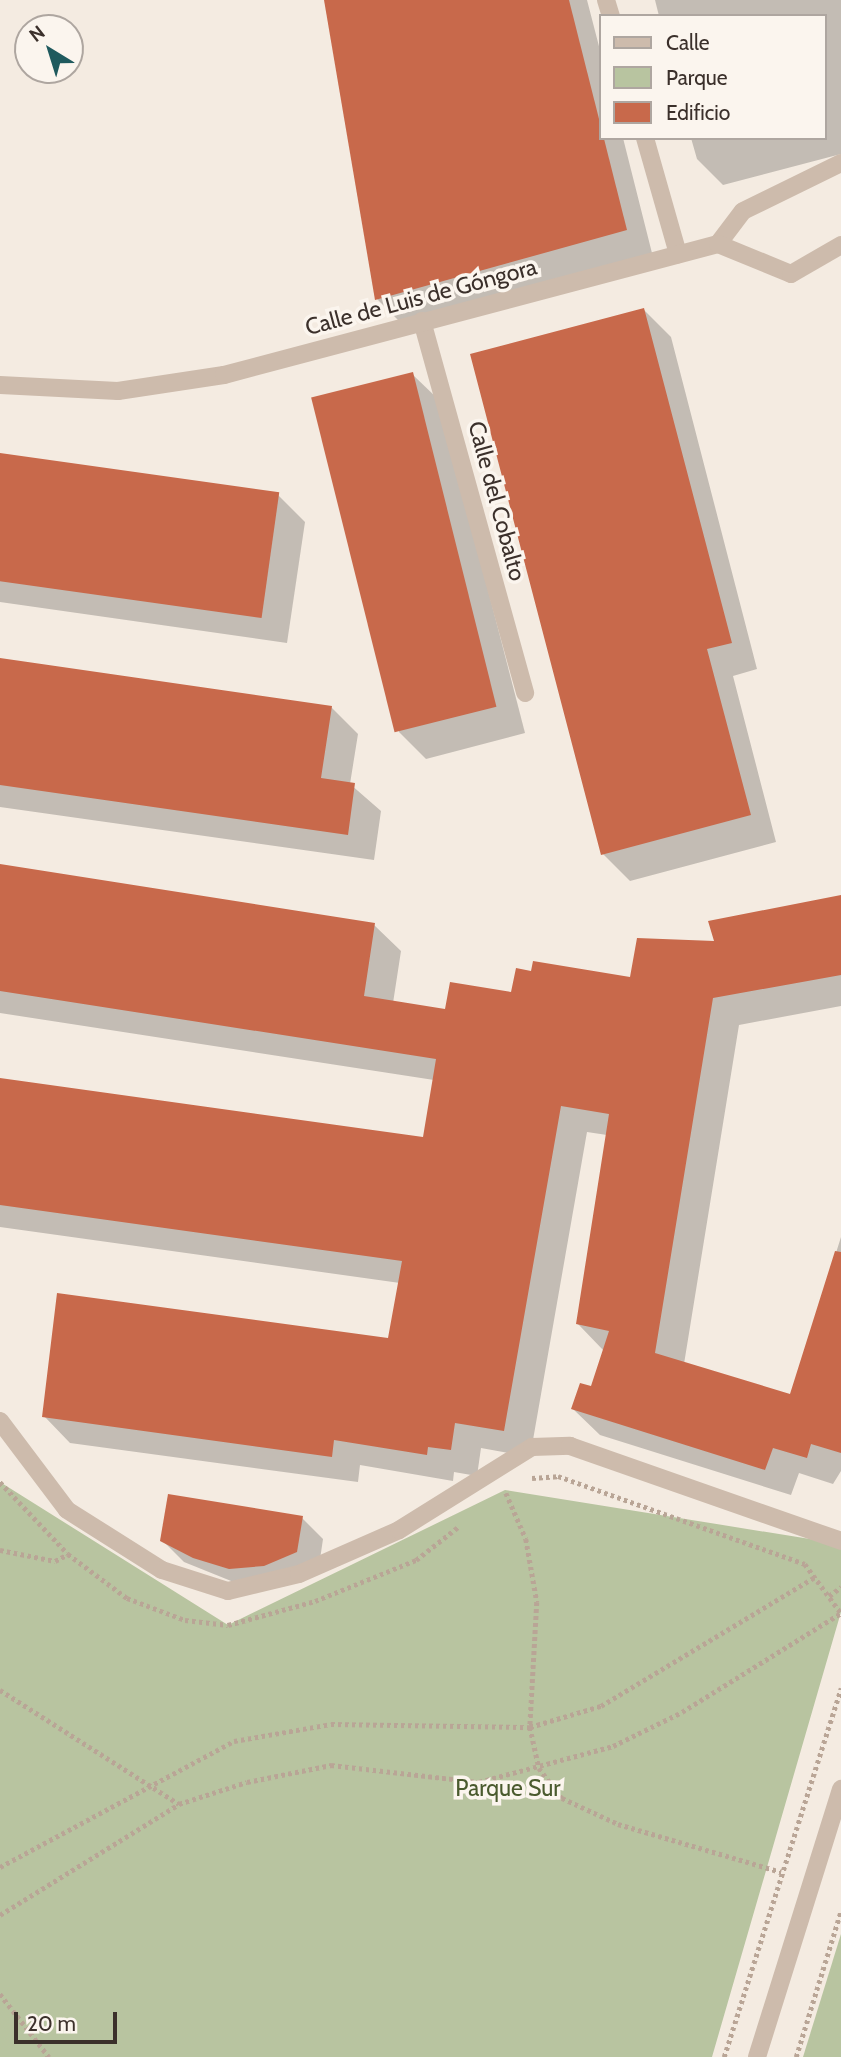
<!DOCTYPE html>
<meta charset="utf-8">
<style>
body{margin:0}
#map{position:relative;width:841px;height:2057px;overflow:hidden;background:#f4ebe1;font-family:Cabin,sans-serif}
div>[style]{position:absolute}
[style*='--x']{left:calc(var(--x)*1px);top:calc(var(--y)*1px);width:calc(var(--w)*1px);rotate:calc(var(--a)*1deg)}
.green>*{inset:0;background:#b8c4a0}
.shadow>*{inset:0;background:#0003}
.building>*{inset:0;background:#c8694b;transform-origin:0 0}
.path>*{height:4.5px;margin-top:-2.25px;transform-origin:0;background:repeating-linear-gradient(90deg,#b9a596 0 3.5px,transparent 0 7px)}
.minor>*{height:18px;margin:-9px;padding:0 9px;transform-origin:9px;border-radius:9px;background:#cdbbac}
span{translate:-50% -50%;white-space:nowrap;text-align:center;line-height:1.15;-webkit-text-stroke:7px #fbf5ee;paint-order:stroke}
.street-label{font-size:23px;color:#3b302b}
.park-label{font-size:23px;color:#4a5a2e}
.legend{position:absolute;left:599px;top:14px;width:228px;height:126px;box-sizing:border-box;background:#fbf5ee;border:2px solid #aea6a0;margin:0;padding:9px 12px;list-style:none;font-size:21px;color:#3b302b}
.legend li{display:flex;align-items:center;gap:14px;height:35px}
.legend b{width:35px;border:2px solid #aea6a0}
.north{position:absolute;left:14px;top:14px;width:70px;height:70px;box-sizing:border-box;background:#fbf5ee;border:2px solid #aea6a0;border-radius:50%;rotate:322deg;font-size:19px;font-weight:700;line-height:28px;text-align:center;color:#3b302b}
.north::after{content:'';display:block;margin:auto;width:24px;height:32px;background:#1f5a5e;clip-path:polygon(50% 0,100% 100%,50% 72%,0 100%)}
.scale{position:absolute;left:14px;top:2012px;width:103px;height:32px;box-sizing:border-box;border:4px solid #3b302b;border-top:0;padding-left:9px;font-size:21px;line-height:24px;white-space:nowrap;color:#3b302b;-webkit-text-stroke:5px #fbf5ee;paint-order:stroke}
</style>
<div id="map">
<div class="green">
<i style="clip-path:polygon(0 1482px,228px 1625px,505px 1490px,841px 1544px,841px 1612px,712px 2057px,0 2057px)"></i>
<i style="clip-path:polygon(841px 1934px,841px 2057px,803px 2057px)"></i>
</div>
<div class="shadow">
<i style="clip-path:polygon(326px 0,587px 0,601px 54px,601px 138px,623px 138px,653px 257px,404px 326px,377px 299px)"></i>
<i style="clip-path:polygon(655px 0,841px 0,841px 154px,723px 185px,697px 159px,691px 138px,825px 138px,825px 16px,659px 16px)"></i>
<i style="clip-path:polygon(644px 310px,671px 337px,757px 669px,733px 676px,776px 842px,630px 881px,603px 854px)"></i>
<i style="clip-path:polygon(412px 374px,439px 400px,525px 733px,426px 759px,399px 732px)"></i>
<i style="clip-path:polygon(0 454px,278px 495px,305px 522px,287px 643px,0 602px)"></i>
<i style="clip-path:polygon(0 660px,331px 707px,358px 734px,350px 784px,381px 811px,374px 860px,0 807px)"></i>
<i style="clip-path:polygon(0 866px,374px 925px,401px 951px,393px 1003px,446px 1011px,512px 994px,632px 979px,841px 897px,841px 1006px,739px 1025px,684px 1364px,791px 1396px,841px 1237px,841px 1471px,833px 1484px,799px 1473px,791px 1495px,600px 1435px,573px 1409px,592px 1389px,604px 1351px,578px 1324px,607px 1135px,587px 1132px,530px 1457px,481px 1448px,477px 1476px,454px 1472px,453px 1481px,360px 1465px,358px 1482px,70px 1443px,44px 1416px,390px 1340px,400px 1283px,0 1227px,0 1080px,424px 1139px,434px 1080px,0 1013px)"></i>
<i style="clip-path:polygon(302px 1518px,323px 1539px,318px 1573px,286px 1586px,251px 1589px,184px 1562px,162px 1540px)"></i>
</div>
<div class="building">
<i style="clip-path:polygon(324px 0,569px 0,627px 230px,375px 300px)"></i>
<i style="clip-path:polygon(644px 308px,732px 643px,707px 649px,751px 815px,601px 855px,470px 354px)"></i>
<i style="left:413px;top:372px;width:345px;height:105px;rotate:76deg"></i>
<i style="left:0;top:453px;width:282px;height:127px;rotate:8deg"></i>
<i style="clip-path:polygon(0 658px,332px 706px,321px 778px,355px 783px,348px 835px,0 785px)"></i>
<i style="clip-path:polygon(0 864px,375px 923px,364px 996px,445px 1009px,450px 982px,511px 992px,516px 968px,531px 971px,533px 961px,630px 977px,637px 938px,714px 941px,708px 921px,841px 895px,841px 975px,713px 998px,655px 1353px,790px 1394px,835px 1251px,841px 1252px,841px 1453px,811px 1444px,807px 1458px,773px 1448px,765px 1470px,571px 1409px,580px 1383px,591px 1386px,609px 1331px,576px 1324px,609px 1114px,561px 1106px,504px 1431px,455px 1423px,451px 1450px,428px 1447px,427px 1455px,334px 1440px,332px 1457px,42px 1417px,57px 1293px,388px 1338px,402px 1261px,0 1205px,0 1078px,423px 1137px,436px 1059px,0 991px)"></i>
<i style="clip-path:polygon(168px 1494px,303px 1516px,297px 1552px,264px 1566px,229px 1569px,193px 1558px,160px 1541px)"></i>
</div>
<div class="path">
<i style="--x:532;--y:1478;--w:26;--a:-4"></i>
<i style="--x:558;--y:1476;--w:262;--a:19.6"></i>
<i style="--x:805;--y:1564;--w:61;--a:53.7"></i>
<i style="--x:0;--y:1482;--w:99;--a:46.6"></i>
<i style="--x:68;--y:1554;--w:74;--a:36.7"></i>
<i style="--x:127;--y:1598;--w:62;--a:20.8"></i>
<i style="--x:185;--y:1620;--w:43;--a:6.6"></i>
<i style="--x:228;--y:1625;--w:90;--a:-15.4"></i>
<i style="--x:315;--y:1601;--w:109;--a:-22.1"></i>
<i style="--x:416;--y:1560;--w:53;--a:-38.2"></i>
<i style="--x:506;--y:1493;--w:50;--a:66.5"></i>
<i style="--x:526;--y:1539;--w:64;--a:80.1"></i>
<i style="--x:537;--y:1602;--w:125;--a:93.2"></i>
<i style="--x:530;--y:1727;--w:42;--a:77.6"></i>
<i style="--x:539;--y:1768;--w:38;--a:53"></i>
<i style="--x:562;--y:1798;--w:62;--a:24.9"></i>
<i style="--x:618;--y:1824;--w:170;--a:16.4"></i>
<i style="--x:0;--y:1550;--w:56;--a:11.3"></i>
<i style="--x:55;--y:1561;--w:15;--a:-28"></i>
<i style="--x:829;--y:1596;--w:15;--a:-37"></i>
<i style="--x:0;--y:1690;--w:212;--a:32.5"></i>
<i style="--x:0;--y:1867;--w:266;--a:-28.3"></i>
<i style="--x:234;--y:1741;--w:98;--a:-9.9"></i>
<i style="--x:331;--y:1724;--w:199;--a:0.9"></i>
<i style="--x:530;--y:1727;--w:74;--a:-16.5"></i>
<i style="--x:601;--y:1706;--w:250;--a:-31.1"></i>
<i style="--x:0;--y:1915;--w:211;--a:-31.8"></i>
<i style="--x:179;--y:1804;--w:71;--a:-17.9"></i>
<i style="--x:247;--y:1782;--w:86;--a:-11.4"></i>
<i style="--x:331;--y:1765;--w:149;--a:6.6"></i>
<i style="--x:479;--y:1782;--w:139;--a:-15"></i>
<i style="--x:613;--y:1746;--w:77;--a:-26.2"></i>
<i style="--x:682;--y:1712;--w:187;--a:-31.9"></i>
<i style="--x:0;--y:1994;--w:80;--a:52.1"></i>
<i style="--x:724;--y:2057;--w:387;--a:-72.4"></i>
<i style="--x:796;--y:2057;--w:153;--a:-72.9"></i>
</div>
<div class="minor">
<i style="--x:606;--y:0;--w:17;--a:73"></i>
<i style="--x:645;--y:138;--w:121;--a:74.1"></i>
<i style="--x:718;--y:244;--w:41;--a:-52.9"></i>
<i style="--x:743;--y:211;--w:109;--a:-26.1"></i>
<i style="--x:422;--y:321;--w:386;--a:74.5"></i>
<i style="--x:0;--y:385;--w:118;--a:2.9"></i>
<i style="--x:118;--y:391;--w:107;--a:-8.6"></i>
<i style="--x:224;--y:375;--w:511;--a:-14.85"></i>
<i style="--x:718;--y:244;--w:79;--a:22.3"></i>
<i style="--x:791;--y:274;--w:58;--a:-30.1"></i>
<i style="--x:0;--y:1421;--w:111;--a:53"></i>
<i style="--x:67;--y:1510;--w:112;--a:32.3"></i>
<i style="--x:162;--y:1570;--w:69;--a:17.7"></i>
<i style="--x:228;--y:1591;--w:73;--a:-13.5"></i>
<i style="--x:299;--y:1574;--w:109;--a:-23.7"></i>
<i style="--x:399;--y:1530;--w:157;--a:-32"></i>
<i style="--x:532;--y:1447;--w:38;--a:-2"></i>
<i style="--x:570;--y:1446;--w:287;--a:19.3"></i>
<i style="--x:757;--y:2057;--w:281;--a:-72.6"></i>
</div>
<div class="street-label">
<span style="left:421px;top:297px;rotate:-15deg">Calle de Luis de Góngora</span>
<span style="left:497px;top:501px;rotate:75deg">Calle del Cobalto</span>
</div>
<div class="park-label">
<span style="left:508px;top:1788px">Parque Sur</span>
</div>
<ul class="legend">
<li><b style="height:9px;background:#cdbbac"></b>Calle</li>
<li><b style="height:19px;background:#b8c4a0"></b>Parque</li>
<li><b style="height:19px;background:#c8694b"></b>Edificio</li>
</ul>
<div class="north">N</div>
<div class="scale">20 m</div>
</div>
